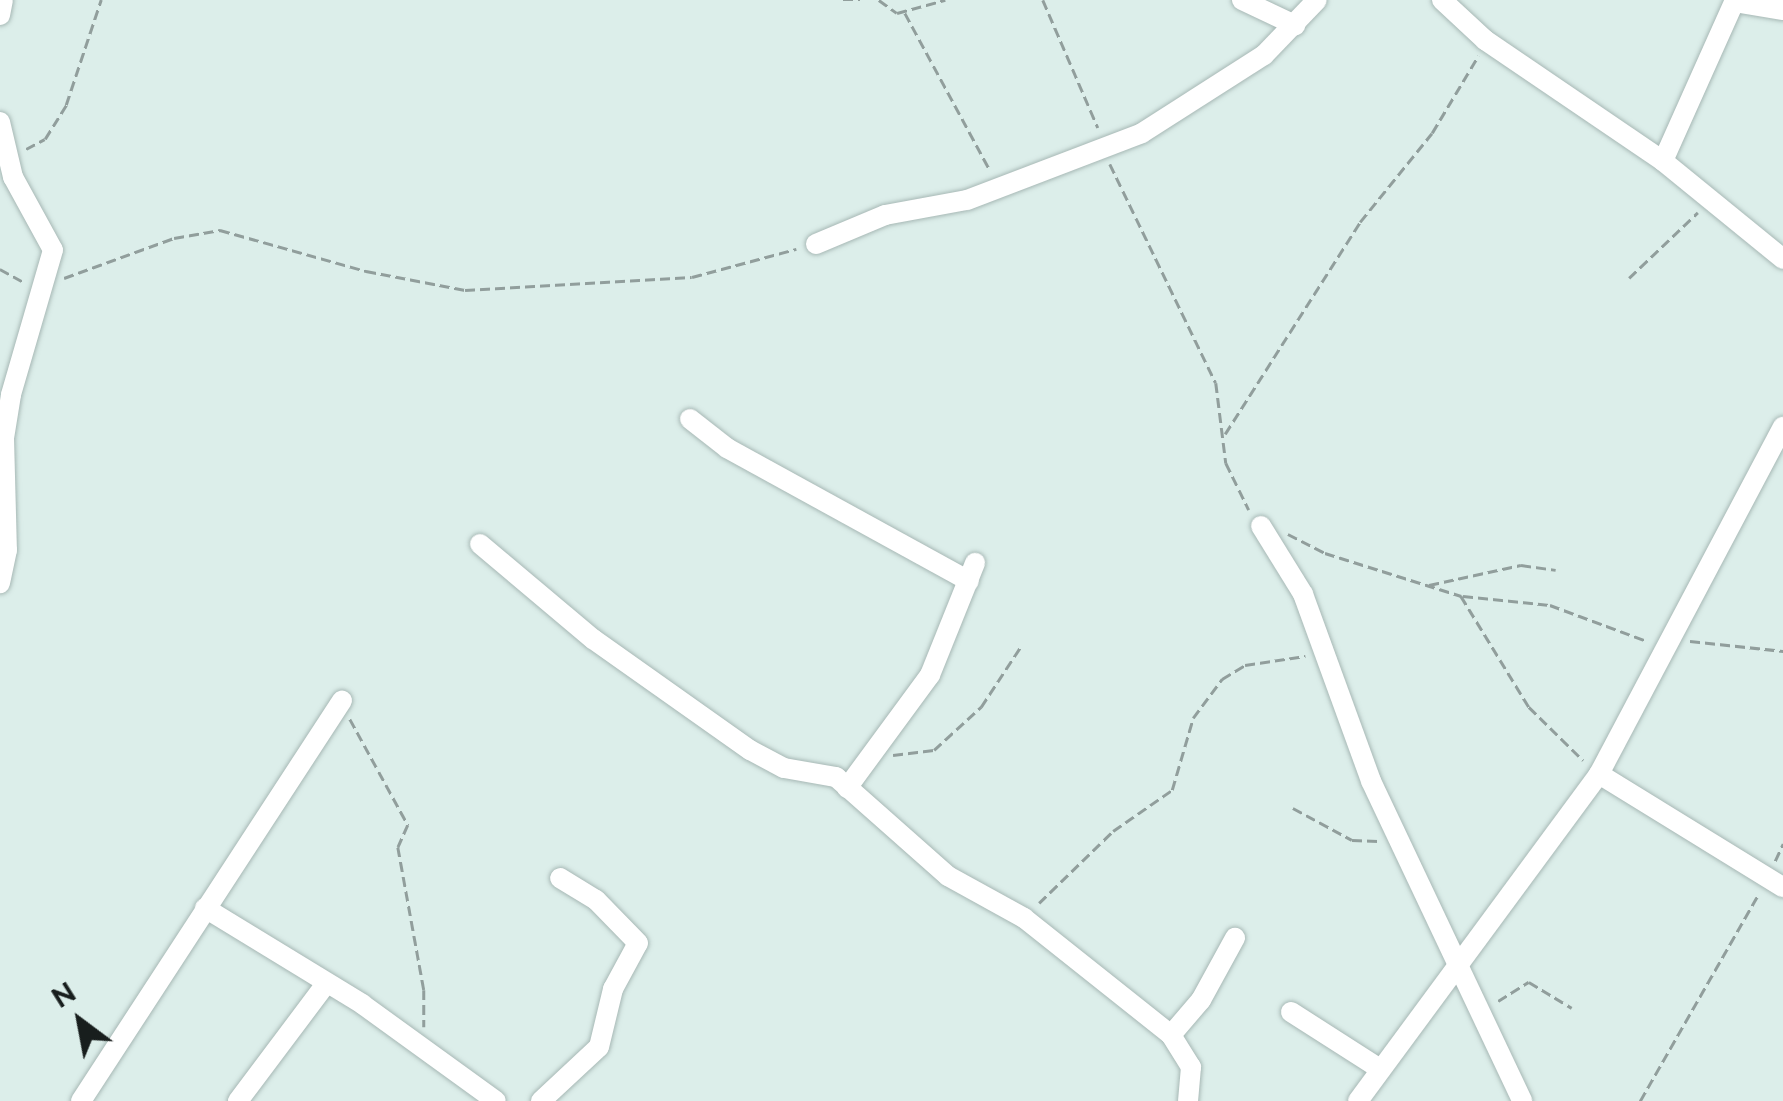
<!DOCTYPE html>
<style>
body{margin:0}
#map{position:relative;width:1783px;height:1101px;overflow:hidden;background:#dceeea;font-family:Raleway,sans-serif}
div>[style]{position:absolute}
.path>*{height:2.5px;margin-top:-1.25px;transform-origin:0;background:repeating-linear-gradient(90deg,#919e9c 0 10px,transparent 0 15px)}
.roads{filter:drop-shadow(0 0 2px #a7b8b5) drop-shadow(0 0 2px #a7b8b5)}
.minor>*{height:20px;margin:-10px;padding:0 10px;transform-origin:10px;border-radius:10px;background:#fff}
span{translate:-50% -50%;white-space:nowrap;text-align:center;line-height:1.15;-webkit-text-stroke:10px #dceeea;paint-order:stroke}
.north{position:absolute;left:30px;top:971px;width:100px;height:100px;-webkit-text-stroke:8px #dceeea;paint-order:stroke;rotate:328deg;font-size:28px;font-weight:700;line-height:40px;text-align:center;color:#181e1d}
.north::after{content:'';display:block;margin:auto;width:35px;height:45px;background:#181e1d;clip-path:polygon(50% 0,100% 100%,50% 72%,0 100%)}
</style>
<div id="map">
<div class="path">
<div style="left:843px;top:0;width:17px"></div>
<div style="left:879px;top:0;width:22px;rotate:36deg"></div>
<div style="left:897px;top:13px;width:50px;rotate:-15.2deg"></div>
<div style="left:1043px;top:0;width:139px;rotate:66.7deg"></div>
<div style="left:905px;top:13px;width:179px;rotate:61.6deg"></div>
<div style="left:26px;top:149px;width:21px;rotate:-28deg"></div>
<div style="left:45px;top:139px;width:40px;rotate:-58deg"></div>
<div style="left:66px;top:105px;width:111px;rotate:-71.6deg"></div>
<div style="left:1110px;top:164px;width:243px;rotate:64.2deg"></div>
<div style="left:1216px;top:383px;width:81px;rotate:82.9deg"></div>
<div style="left:1226px;top:463px;width:52px;rotate:63.9deg"></div>
<div style="left:0;top:269px;width:29px;rotate:29deg"></div>
<div style="left:64px;top:278px;width:117px;rotate:-20deg"></div>
<div style="left:174px;top:238px;width:47px;rotate:-9.9deg"></div>
<div style="left:220px;top:230px;width:152px;rotate:15.7deg"></div>
<div style="left:366px;top:271px;width:101px;rotate:10.9deg"></div>
<div style="left:465px;top:290px;width:227px;rotate:-3.3deg"></div>
<div style="left:692px;top:277px;width:108px;rotate:-15.1deg"></div>
<div style="left:1629px;top:278px;width:95px;rotate:-43.7deg"></div>
<div style="left:1225px;top:434px;width:251px;rotate:-57.5deg"></div>
<div style="left:1360px;top:222px;width:114px;rotate:-51deg"></div>
<div style="left:1432px;top:133px;width:90px;rotate:-59.1deg"></div>
<div style="left:1288px;top:534px;width:42px;rotate:27.2deg"></div>
<div style="left:1325px;top:553px;width:143px;rotate:17.5deg"></div>
<div style="left:1461px;top:596px;width:130px;rotate:58.5deg"></div>
<div style="left:1529px;top:707px;width:76px;rotate:44.5deg"></div>
<div style="left:1429px;top:585px;width:94px;rotate:-12.3deg"></div>
<div style="left:1521px;top:565px;width:35px;rotate:8deg"></div>
<div style="left:1463px;top:596px;width:87px;rotate:5.9deg"></div>
<div style="left:1550px;top:605px;width:103px;rotate:20.4deg"></div>
<div style="left:1690px;top:641px;width:94px;rotate:6.1deg"></div>
<div style="left:350px;top:719px;width:121px;rotate:61.3deg"></div>
<div style="left:408px;top:825px;width:24px;rotate:114deg"></div>
<div style="left:398px;top:847px;width:145px;rotate:79.7deg"></div>
<div style="left:424px;top:990px;width:37px;rotate:90deg"></div>
<div style="left:893px;top:755px;width:41px;rotate:-7deg"></div>
<div style="left:934px;top:750px;width:64px;rotate:-42.5deg"></div>
<div style="left:981px;top:707px;width:73px;rotate:-56.7deg"></div>
<div style="left:1293px;top:808px;width:67px;rotate:28.5deg"></div>
<div style="left:1352px;top:840px;width:26px;rotate:2deg"></div>
<div style="left:1775px;top:861px;width:19px;rotate:-65deg"></div>
<div style="left:1039px;top:903px;width:103px;rotate:-44.2deg"></div>
<div style="left:1113px;top:831px;width:72px;rotate:-34.8deg"></div>
<div style="left:1172px;top:790px;width:75px;rotate:-73.7deg"></div>
<div style="left:1193px;top:718px;width:49px;rotate:-53.4deg"></div>
<div style="left:1222px;top:679px;width:27px;rotate:-31deg"></div>
<div style="left:1245px;top:665px;width:61px;rotate:-8.5deg"></div>
<div style="left:1498px;top:1001px;width:36px;rotate:-32deg"></div>
<div style="left:1529px;top:982px;width:50px;rotate:31.2deg"></div>
<div style="left:1640px;top:1101px;width:237px;rotate:-60.2deg"></div>
</div>
<div class="roads">
<div class="minor">
<div style="left:1242px;top:0;width:59px;rotate:25.3deg"></div>
<div style="left:1442px;top:0;width:59px;rotate:42.9deg"></div>
<div style="left:1485px;top:40px;width:215px;rotate:34.2deg"></div>
<div style="left:1663px;top:161px;width:155px;rotate:39.2deg"></div>
<div style="left:1734px;top:2px;width:50px;rotate:9.3deg"></div>
<div style="left:0;top:15px;width:15px;rotate:-79deg"></div>
<div style="left:0;top:122px;width:57px;rotate:76.7deg"></div>
<div style="left:13px;top:177px;width:83px;rotate:61.3deg"></div>
<div style="left:53px;top:250px;width:151px;rotate:106.2deg"></div>
<div style="left:11px;top:395px;width:44px;rotate:99.2deg"></div>
<div style="left:4px;top:438px;width:112px;rotate:88.5deg"></div>
<div style="left:7px;top:550px;width:34px;rotate:102deg"></div>
<div style="left:1663px;top:161px;width:176px;rotate:-65.9deg"></div>
<div style="left:816px;top:244px;width:75px;rotate:-22.8deg"></div>
<div style="left:885px;top:215px;width:83px;rotate:-10.4deg"></div>
<div style="left:967px;top:200px;width:187px;rotate:-20.9deg"></div>
<div style="left:1142px;top:133px;width:145px;rotate:-32.6deg"></div>
<div style="left:1264px;top:55px;width:76px;rotate:-46.1deg"></div>
<div style="left:690px;top:419px;width:47px;rotate:38.1deg"></div>
<div style="left:727px;top:448px;width:276px;rotate:28.8deg"></div>
<div style="left:1261px;top:526px;width:80px;rotate:58.3deg"></div>
<div style="left:1303px;top:594px;width:199px;rotate:70deg"></div>
<div style="left:1371px;top:781px;width:354px;rotate:64.7deg"></div>
<div style="left:480px;top:544px;width:148px;rotate:40.1deg"></div>
<div style="left:593px;top:639px;width:192px;rotate:35.3deg"></div>
<div style="left:750px;top:750px;width:38px;rotate:28deg"></div>
<div style="left:784px;top:768px;width:53px;rotate:9.8deg"></div>
<div style="left:836px;top:777px;width:149px;rotate:41.5deg"></div>
<div style="left:948px;top:876px;width:87px;rotate:28.9deg"></div>
<div style="left:1024px;top:918px;width:188px;rotate:38.5deg"></div>
<div style="left:1171px;top:1035px;width:38px;rotate:58deg"></div>
<div style="left:1191px;top:1067px;width:34px;rotate:95deg"></div>
<div style="left:1599px;top:774px;width:216px;rotate:31.6deg"></div>
<div style="left:847px;top:788px;width:140px;rotate:-53.7deg"></div>
<div style="left:930px;top:675px;width:121px;rotate:-68.1deg"></div>
<div style="left:205px;top:908px;width:184px;rotate:31.4deg"></div>
<div style="left:362px;top:1004px;width:165px;rotate:35.9deg"></div>
<div style="left:1291px;top:1012px;width:106px;rotate:32.6deg"></div>
<div style="left:1171px;top:1035px;width:46px;rotate:-49.4deg"></div>
<div style="left:1201px;top:1000px;width:71px;rotate:-61.3deg"></div>
<div style="left:81px;top:1101px;width:478px;rotate:-56.9deg"></div>
<div style="left:238px;top:1101px;width:145px;rotate:-53.1deg"></div>
<div style="left:541px;top:1101px;width:79px;rotate:-43deg"></div>
<div style="left:599px;top:1047px;width:60px;rotate:-76.4deg"></div>
<div style="left:613px;top:989px;width:52px;rotate:-61.5deg"></div>
<div style="left:638px;top:943px;width:60px;rotate:-134.3deg"></div>
<div style="left:596px;top:900px;width:42px;rotate:-148.6deg"></div>
<div style="left:1358px;top:1101px;width:406px;rotate:-53.6deg"></div>
<div style="left:1599px;top:774px;width:393px;rotate:-62.1deg"></div>
</div>
</div>
<div class="north">N</div>
</div>
